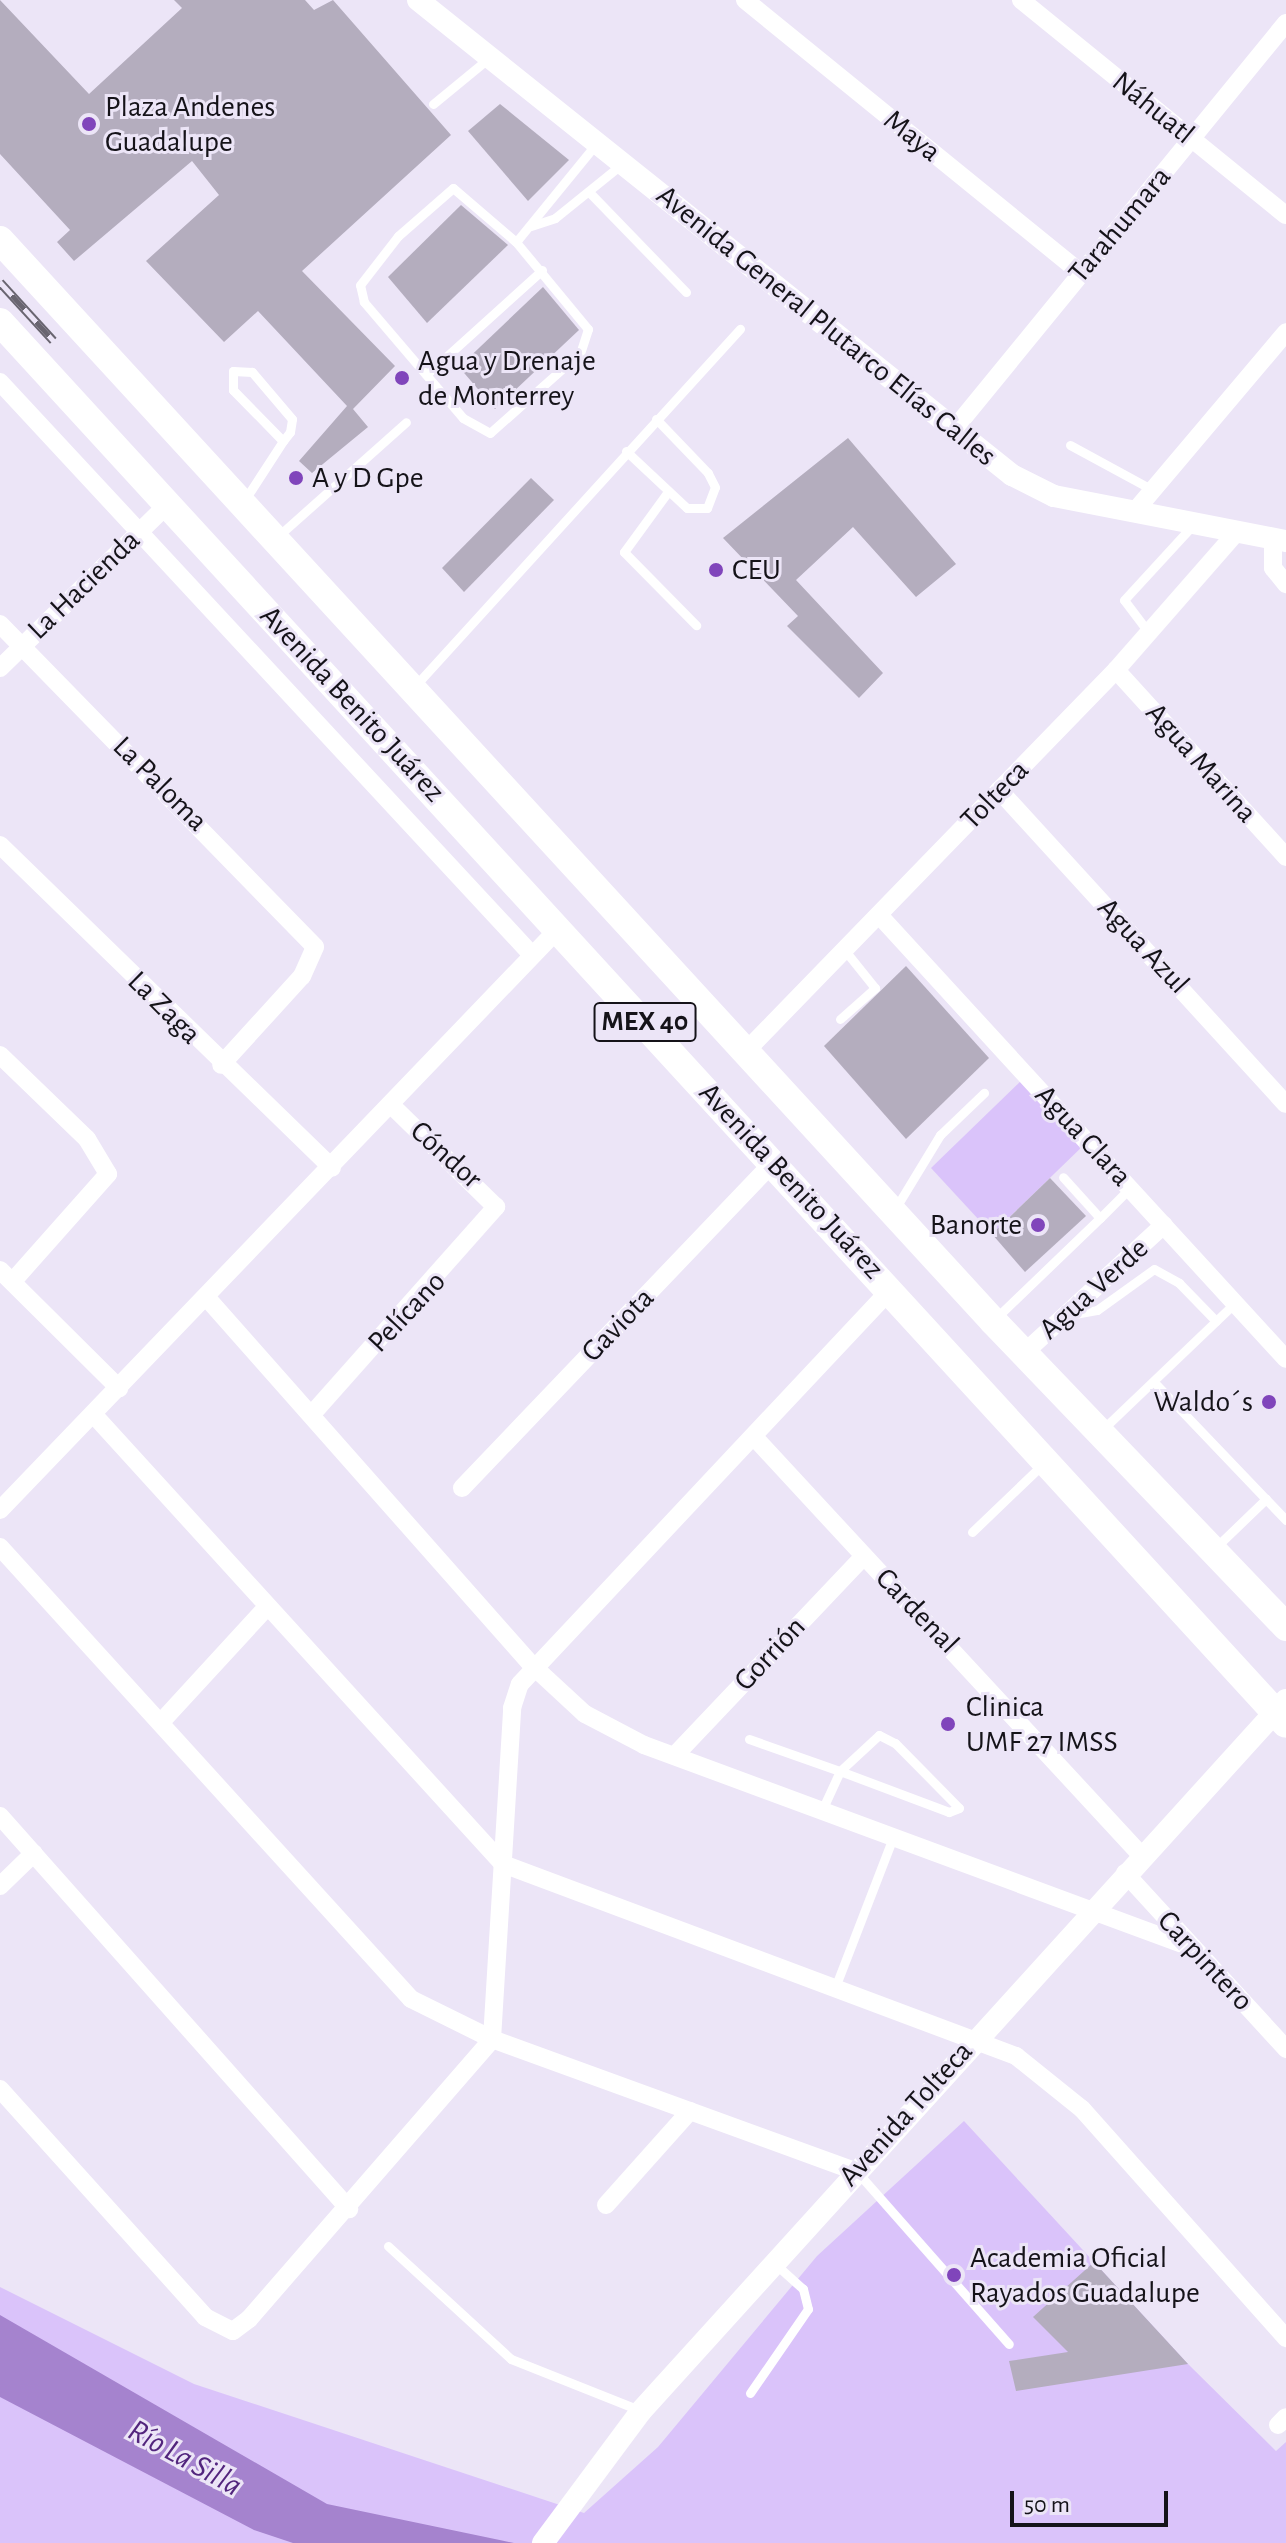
<!DOCTYPE html>
<meta charset="utf-8">
<style>
body{margin:0}
#map{position:relative;width:1286px;height:2543px;overflow:hidden;background:#ece5f7;font-family:"Alegreya Sans",sans-serif}
div>[style]{position:absolute}
.green>*{inset:0;background:#dac3fa}
.water>*{inset:0;background:#a583ce}
.building>*{inset:0;background:#b4adbe}
.service>*{height:9px;margin:-4.5px;padding:0 4.5px;transform-origin:4.5px;border-radius:4.5px;background:#fff}
.minor>*{height:18px;margin:-9px;padding:0 9px;transform-origin:9px;border-radius:9px;background:#fff}
.tertiary>*{height:22px;margin:-11px;padding:0 11px;transform-origin:11px;border-radius:11px;background:#fff}
.primary>*{height:28px;margin:-14px;padding:0 14px;transform-origin:14px;border-radius:14px;background:#fff}
.rail>*{height:9px;margin-top:-4.5px;transform-origin:0;background:repeating-linear-gradient(90deg,#ece5f7 0 18px,#696570 0 36px);box-sizing:border-box;border-block:2px solid #696570}
.dots>*{width:22px;height:22px;translate:-50% -50%;box-sizing:border-box;border:4px solid #ece5f7;border-radius:50%}
span{translate:-50% -50%;white-space:nowrap;text-align:center;line-height:1.15;-webkit-text-stroke:6px #ece5f7;paint-order:stroke}
.shield-label span{padding:2px 6px;background:#ece5f7;border:2px solid;border-radius:6px;-webkit-text-stroke-width:0}
.shield-label{font-size:28px;color:#151319;font-weight:700}
.poi-label{font-size:30px;color:#151319}
.left{translate:0 -50%;text-align:left}
.right{translate:-100% -50%;text-align:right}
.street-label{font-size:30px;color:#151319}
.water-label{font-size:32px;color:#52257d;font-style:italic}
.scale{position:absolute;left:1010px;top:2491px;width:158px;height:36px;box-sizing:border-box;border:4px solid #151319;border-top:0;padding-left:10px;font-size:24px;line-height:28px;white-space:nowrap;color:#151319;-webkit-text-stroke:6px #ece5f7;paint-order:stroke}
</style>
<div id="map">
<div class="green">
<div style="clip-path:polygon(1026px 1076px,1087px 1142px,992px 1234px,931px 1168px)"></div>
<div style="clip-path:polygon(964px 2121px,1188px 2364px,1276px 2451px,1286px 2442px,1286px 2543px,0 2543px,0 2287px,194px 2384px,584px 2513px,658px 2447px,817px 2256px)"></div>
</div>
<div class="water">
<div style="clip-path:polygon(0 2315px,327px 2504px,514px 2543px,293px 2543px,254px 2530px,0 2397px)"></div>
</div>
<div class="building">
<div style="clip-path:polygon(0 0,89px 94px,182px 8px,174px 0,305px 0,314px 10px,333px 0,451px 135px,302px 271px,395px 366px,353px 409px,368px 427px,312px 473px,299px 461px,347px 406px,258px 311px,224px 342px,146px 261px,219px 195px,192px 161px,74px 261px,57px 242px,70px 230px,0 154px)"></div>
<div style="clip-path:polygon(500px 104px,569px 160px,528px 201px,468px 131px)"></div>
<div style="clip-path:polygon(461px 205px,508px 245px,427px 323px,388px 277px)"></div>
<div style="clip-path:polygon(543px 287px,579px 330px,495px 409px,459px 367px)"></div>
<div style="clip-path:polygon(848px 438px,956px 564px,916px 597px,853px 527px,796px 580px,883px 673px,859px 698px,787px 626px,798px 616px,723px 538px)"></div>
<div style="clip-path:polygon(531px 478px,554px 500px,464px 592px,442px 568px)"></div>
<div style="clip-path:polygon(906px 966px,989px 1058px,906px 1139px,824px 1046px)"></div>
<div style="clip-path:polygon(1050px 1178px,1086px 1216px,1025px 1272px,992px 1234px)"></div>
<div style="clip-path:polygon(1094px 2262px,1188px 2364px,1016px 2391px,1009px 2361px,1068px 2352px,1033px 2317px)"></div>
</div>
<div class="service">
<div style="left:433px;top:104px;width:72px;rotate:-39.4deg"></div>
<div style="left:453px;top:188px;width:83px;rotate:40.6deg"></div>
<div style="left:516px;top:242px;width:113px;rotate:50.4deg"></div>
<div style="left:588px;top:329px;width:25px;rotate:108deg"></div>
<div style="left:580px;top:353px;width:120px;rotate:138.4deg"></div>
<div style="left:490px;top:433px;width:31px;rotate:-151deg"></div>
<div style="left:463px;top:418px;width:153px;rotate:-130.5deg"></div>
<div style="left:364px;top:302px;width:17px;rotate:-103deg"></div>
<div style="left:360px;top:285px;width:62px;rotate:-52.2deg"></div>
<div style="left:398px;top:236px;width:73px;rotate:-41.1deg"></div>
<div style="left:590px;top:193px;width:138px;rotate:45.9deg"></div>
<div style="left:531px;top:226px;width:25px;rotate:-18deg"></div>
<div style="left:555px;top:218px;width:86px;rotate:-38.9deg"></div>
<div style="left:516px;top:242px;width:127px;rotate:-50.8deg"></div>
<div style="left:427px;top:374px;width:155px;rotate:-42.1deg"></div>
<div style="left:1070px;top:445px;width:94px;rotate:28.5deg"></div>
<div style="left:626px;top:451px;width:83px;rotate:43.1deg"></div>
<div style="left:687px;top:508px;width:20px"></div>
<div style="left:707px;top:508px;width:22px;rotate:-69deg"></div>
<div style="left:715px;top:487px;width:16px;rotate:-117deg"></div>
<div style="left:708px;top:473px;width:75px;rotate:-133.9deg"></div>
<div style="left:667px;top:493px;width:73px;rotate:126.1deg"></div>
<div style="left:624px;top:552px;width:103px;rotate:45.4deg"></div>
<div style="left:244px;top:501px;width:72px;rotate:-57deg"></div>
<div style="left:283px;top:441px;width:11px;rotate:-52deg"></div>
<div style="left:290px;top:432px;width:13px;rotate:-81deg"></div>
<div style="left:292px;top:419px;width:62px;rotate:-130.4deg"></div>
<div style="left:252px;top:372px;width:19px;rotate:-177deg"></div>
<div style="left:233px;top:371px;width:19px;rotate:90deg"></div>
<div style="left:233px;top:390px;width:71px;rotate:45.6deg"></div>
<div style="left:276px;top:538px;width:174px;rotate:-41.7deg"></div>
<div style="left:1149px;top:633px;width:41px;rotate:-127.1deg"></div>
<div style="left:1124px;top:600px;width:102px;rotate:-47.4deg"></div>
<div style="left:415px;top:686px;width:483px;rotate:-47.7deg"></div>
<div style="left:840px;top:1019px;width:47px;rotate:-41.5deg"></div>
<div style="left:875px;top:988px;width:51px;rotate:-128.7deg"></div>
<div style="left:895px;top:1209px;width:87px;rotate:-58.7deg"></div>
<div style="left:940px;top:1135px;width:61px;rotate:-43.7deg"></div>
<div style="left:1100px;top:1218px;width:42px;rotate:-45deg"></div>
<div style="left:1069px;top:1315px;width:28px;rotate:-10deg"></div>
<div style="left:1097px;top:1310px;width:70px;rotate:-35.7deg"></div>
<div style="left:1154px;top:1269px;width:29px;rotate:29deg"></div>
<div style="left:1179px;top:1283px;width:53px;rotate:45.8deg"></div>
<div style="left:995px;top:1319px;width:146px;rotate:-43.9deg"></div>
<div style="left:1100px;top:1218px;width:55px;rotate:-132.1deg"></div>
<div style="left:1154px;top:1382px;width:191px;rotate:46.3deg"></div>
<div style="left:1103px;top:1429px;width:182px;rotate:-43.7deg"></div>
<div style="left:972px;top:1532px;width:98px;rotate:-43.8deg"></div>
<div style="left:1215px;top:1548px;width:71px;rotate:-43.9deg"></div>
<div style="left:879px;top:1735px;width:18px;rotate:27deg"></div>
<div style="left:895px;top:1743px;width:91px;rotate:45.4deg"></div>
<div style="left:959px;top:1808px;width:11px;rotate:158deg"></div>
<div style="left:949px;top:1812px;width:116px;rotate:-159.4deg"></div>
<div style="left:840px;top:1771px;width:53px;rotate:-42.7deg"></div>
<div style="left:749px;top:1739px;width:96px;rotate:19.4deg"></div>
<div style="left:840px;top:1771px;width:41px;rotate:114.7deg"></div>
<div style="left:836px;top:1985px;width:161px;rotate:-68.9deg"></div>
<div style="left:858px;top:2173px;width:228px;rotate:48.6deg"></div>
<div style="left:388px;top:2246px;width:167px;rotate:42.6deg"></div>
<div style="left:511px;top:2359px;width:138px;rotate:21.7deg"></div>
<div style="left:750px;top:2393px;width:102px;rotate:-55.4deg"></div>
<div style="left:808px;top:2309px;width:21px;rotate:-104deg"></div>
<div style="left:803px;top:2289px;width:36px;rotate:-138deg"></div>
</div>
<div class="minor">
<div style="left:745px;top:0;width:432px;rotate:39.1deg"></div>
<div style="left:1021px;top:0;width:341px;rotate:39.1deg"></div>
<div style="left:0;top:382px;width:782px;rotate:47.12deg"></div>
<div style="left:955px;top:428px;width:523px;rotate:-50.74deg"></div>
<div style="left:1135px;top:511px;width:234px;rotate:-49.8deg"></div>
<div style="left:1273px;top:539px;width:29px;rotate:90deg"></div>
<div style="left:1273px;top:568px;width:21px;rotate:51deg"></div>
<div style="left:0;top:624px;width:451px;rotate:45.7deg"></div>
<div style="left:315px;top:947px;width:32px;rotate:114deg"></div>
<div style="left:302px;top:976px;width:120px;rotate:132.3deg"></div>
<div style="left:0;top:668px;width:235px;rotate:-44.3deg"></div>
<div style="left:1116px;top:670px;width:253px;rotate:47.7deg"></div>
<div style="left:999px;top:790px;width:425px;rotate:47.6deg"></div>
<div style="left:0;top:845px;width:463px;rotate:44.2deg"></div>
<div style="left:879px;top:915px;width:602px;rotate:47.49deg"></div>
<div style="left:747px;top:1050px;width:530px;rotate:-45.84deg"></div>
<div style="left:1116px;top:670px;width:182px;rotate:-48.8deg"></div>
<div style="left:0;top:1055px;width:121px;rotate:44deg"></div>
<div style="left:87px;top:1139px;width:41px;rotate:59deg"></div>
<div style="left:108px;top:1174px;width:144px;rotate:131.6deg"></div>
<div style="left:0;top:1270px;width:168px;rotate:44.8deg"></div>
<div style="left:207px;top:1298px;width:493px;rotate:48.5deg"></div>
<div style="left:534px;top:1667px;width:69px;rotate:42.7deg"></div>
<div style="left:585px;top:1714px;width:67px;rotate:27.7deg"></div>
<div style="left:644px;top:1745px;width:585px;rotate:20.29deg"></div>
<div style="left:1023px;top:1354px;width:191px;rotate:-42.5deg"></div>
<div style="left:313px;top:1413px;width:276px;rotate:-48.4deg"></div>
<div style="left:496px;top:1207px;width:145px;rotate:-135.8deg"></div>
<div style="left:94px;top:1415px;width:607px;rotate:47.67deg"></div>
<div style="left:503px;top:1864px;width:548px;rotate:20.52deg"></div>
<div style="left:1016px;top:2056px;width:85px;rotate:38.8deg"></div>
<div style="left:1082px;top:2109px;width:307px;rotate:48.3deg"></div>
<div style="left:755px;top:1438px;width:570px;rotate:47.21deg"></div>
<div style="left:462px;top:1488px;width:451px;rotate:-46.3deg"></div>
<div style="left:0;top:1510px;width:807px;rotate:-46.15deg"></div>
<div style="left:0;top:1547px;width:611px;rotate:47.72deg"></div>
<div style="left:411px;top:1999px;width:90px;rotate:26.3deg"></div>
<div style="left:492px;top:2039px;width:386px;rotate:20deg"></div>
<div style="left:163px;top:1720px;width:151px;rotate:-47.4deg"></div>
<div style="left:678px;top:1752px;width:270px;rotate:-46.5deg"></div>
<div style="left:0;top:1816px;width:526px;rotate:48.39deg"></div>
<div style="left:1125px;top:1873px;width:239px;rotate:47.5deg"></div>
<div style="left:0;top:1886px;width:47px;rotate:-44.1deg"></div>
<div style="left:0;top:2089px;width:307px;rotate:48deg"></div>
<div style="left:205px;top:2317px;width:31px;rotate:27deg"></div>
<div style="left:233px;top:2331px;width:20px;rotate:-37deg"></div>
<div style="left:249px;top:2319px;width:371px;rotate:-49deg"></div>
<div style="left:492px;top:2039px;width:332px;rotate:-86.5deg"></div>
<div style="left:512px;top:1708px;width:25px;rotate:-72deg"></div>
<div style="left:520px;top:1684px;width:542px;rotate:-46.79deg"></div>
<div style="left:606px;top:2205px;width:126px;rotate:-48.2deg"></div>
<div style="left:1278px;top:2425px;width:11px;rotate:-45deg"></div>
</div>
<div class="tertiary">
<div style="left:418px;top:0;width:761px;rotate:38.65deg"></div>
<div style="left:1012px;top:475px;width:47px;rotate:26.6deg"></div>
<div style="left:1054px;top:496px;width:236px;rotate:11deg"></div>
<div style="left:543px;top:2543px;width:164px;rotate:-53.4deg"></div>
<div style="left:641px;top:2411px;width:960px;rotate:-47.79deg"></div>
</div>
<div class="primary">
<div style="left:0;top:240px;width:1468px;rotate:47.43deg"></div>
<div style="left:993px;top:1321px;width:424px;rotate:46.2deg"></div>
<div style="left:0;top:322px;width:1902px;rotate:47.47deg"></div>
</div>
<div class="rail">
<div style="left:0;top:282px;width:79px;rotate:47.6deg"></div>
</div>
<div class="dots">
<div style="left:89px;top:124px;background:#8045bb"></div>
<div style="left:402px;top:378px;background:#8045bb"></div>
<div style="left:296px;top:478px;background:#8045bb"></div>
<div style="left:716px;top:570px;background:#8045bb"></div>
<div style="left:1038px;top:1225px;background:#8045bb"></div>
<div style="left:1269px;top:1402px;background:#8045bb"></div>
<div style="left:948px;top:1724px;background:#8045bb"></div>
<div style="left:954px;top:2275px;background:#8045bb"></div>
</div>
<div class="shield-label">
<span style="left:645px;top:1022px">MEX 40</span>
</div>
<div class="poi-label">
<span class="left" style="left:105px;top:124px">Plaza Andenes<br>Guadalupe</span>
<span class="left" style="left:418px;top:378px">Agua y Drenaje<br>de Monterrey</span>
<span class="left" style="left:312px;top:478px">A y D Gpe</span>
<span class="left" style="left:732px;top:570px">CEU</span>
<span class="right" style="left:1022px;top:1225px">Banorte</span>
<span class="right" style="left:1253px;top:1402px">Waldo´s</span>
<span class="left" style="left:966px;top:1724px">Clinica<br>UMF 27 IMSS</span>
<span class="left" style="left:970px;top:2275px">Academia Oficial<br>Rayados Guadalupe</span>
</div>
<div class="street-label">
<span style="left:1153px;top:108px;rotate:39deg">Náhuatl</span>
<span style="left:912px;top:136px;rotate:39deg">Maya</span>
<span style="left:1120px;top:225px;rotate:-50deg">Tarahumara</span>
<span style="left:826px;top:326px;rotate:39deg">Avenida General Plutarco Elías Calles</span>
<span style="left:84px;top:585px;rotate:-44deg">La Hacienda</span>
<span style="left:352px;top:704px;rotate:47deg">Avenida Benito Juárez</span>
<span style="left:1201px;top:763px;rotate:48deg">Agua Marina</span>
<span style="left:160px;top:784px;rotate:45deg">La Paloma</span>
<span style="left:995px;top:795px;rotate:-46deg">Tolteca</span>
<span style="left:1143px;top:946px;rotate:47deg">Agua Azul</span>
<span style="left:164px;top:1008px;rotate:45deg">La Zaga</span>
<span style="left:1083px;top:1136px;rotate:47deg">Agua Clara</span>
<span style="left:446px;top:1155px;rotate:42deg">Cóndor</span>
<span style="left:791px;top:1181px;rotate:47deg">Avenida Benito Juárez</span>
<span style="left:1094px;top:1289px;rotate:-42deg">Agua Verde</span>
<span style="left:407px;top:1312px;rotate:-47deg">Pelícano</span>
<span style="left:618px;top:1325px;rotate:-46deg">Gaviota</span>
<span style="left:917px;top:1611px;rotate:46deg">Cardenal</span>
<span style="left:770px;top:1654px;rotate:-47deg">Gorrión</span>
<span style="left:1205px;top:1961px;rotate:47deg">Carpintero</span>
<span style="left:906px;top:2114px;rotate:-48deg">Avenida Tolteca</span>
</div>
<div class="water-label">
<span style="left:185px;top:2458px;rotate:29deg">Río La Silla</span>
</div>
<div class="scale">50 m</div>
</div>
